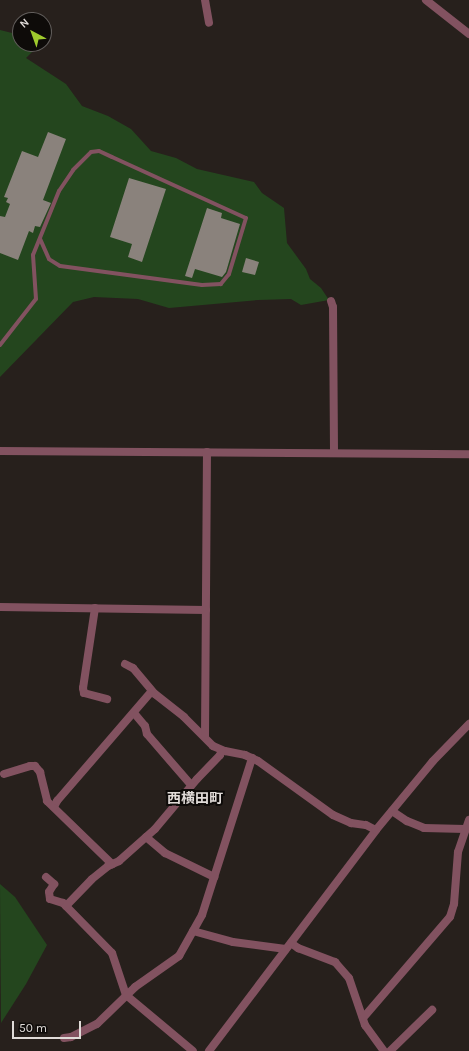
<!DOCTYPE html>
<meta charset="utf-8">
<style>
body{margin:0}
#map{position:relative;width:469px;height:1051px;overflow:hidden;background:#27201c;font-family:Karla,"Noto Sans JP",sans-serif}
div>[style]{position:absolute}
.green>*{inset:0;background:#24461e}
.building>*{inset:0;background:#8a827c}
.lane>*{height:4px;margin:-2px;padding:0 2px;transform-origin:2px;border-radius:2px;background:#825260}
.street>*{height:8px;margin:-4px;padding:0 4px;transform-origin:4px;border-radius:4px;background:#825260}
span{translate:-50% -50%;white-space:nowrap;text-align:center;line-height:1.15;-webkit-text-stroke:4px #0e0b09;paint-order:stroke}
.quarter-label{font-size:14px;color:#e0dbd8;font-weight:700}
.north{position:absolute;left:12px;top:12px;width:40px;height:40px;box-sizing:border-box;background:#0e0b09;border:1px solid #625e5c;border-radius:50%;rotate:319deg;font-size:11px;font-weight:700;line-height:16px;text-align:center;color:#e0dbd8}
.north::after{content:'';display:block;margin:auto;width:14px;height:18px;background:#9fca2d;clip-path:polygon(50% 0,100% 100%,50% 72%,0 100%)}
.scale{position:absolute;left:12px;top:1021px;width:69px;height:18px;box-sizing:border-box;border:2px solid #e0dbd8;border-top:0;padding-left:5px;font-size:12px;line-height:14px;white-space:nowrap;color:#e0dbd8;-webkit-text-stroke:3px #0e0b09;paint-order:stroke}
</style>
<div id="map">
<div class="green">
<div style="clip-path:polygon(0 30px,20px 35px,20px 44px,40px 44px,26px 58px,66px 84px,82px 106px,108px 116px,131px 129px,151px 151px,176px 158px,197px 169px,254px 182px,262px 193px,284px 208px,287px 243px,306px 269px,310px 279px,321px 288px,329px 300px,301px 305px,291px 299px,258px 300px,169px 308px,138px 299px,94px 297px,73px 302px,0 377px)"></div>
<div style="clip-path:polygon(0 884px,15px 897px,47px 945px,26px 984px,1px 1023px)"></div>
</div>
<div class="building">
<div style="clip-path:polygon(48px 132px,66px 139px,43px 200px,51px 203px,40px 227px,35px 226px,33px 233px,29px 231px,18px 260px,0 253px,0 216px,5px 217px,10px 204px,6px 202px,8px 198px,4px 197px,22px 151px,38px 157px)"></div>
<div style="clip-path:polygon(129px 178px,166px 189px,142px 262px,128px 257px,132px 244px,110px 237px)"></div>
<div style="clip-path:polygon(207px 208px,222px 213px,221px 218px,240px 224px,226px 272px,222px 277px,195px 269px,192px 278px,185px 276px)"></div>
<div style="clip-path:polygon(246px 258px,259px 262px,255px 275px,242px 272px)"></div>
</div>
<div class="lane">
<div style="left:0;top:345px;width:58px;rotate:-52deg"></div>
<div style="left:36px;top:299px;width:44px;rotate:-93.9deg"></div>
<div style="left:33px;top:255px;width:69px;rotate:-67.9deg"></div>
<div style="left:59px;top:191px;width:25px;rotate:-56deg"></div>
<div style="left:73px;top:170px;width:25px;rotate:-45deg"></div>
<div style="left:91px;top:152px;width:8px;rotate:-7deg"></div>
<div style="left:99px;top:151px;width:14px;rotate:25deg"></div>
<div style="left:112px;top:157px;width:147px;rotate:24.5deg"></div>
<div style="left:246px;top:218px;width:59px;rotate:106.9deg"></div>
<div style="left:229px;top:274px;width:13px;rotate:129deg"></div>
<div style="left:221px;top:284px;width:19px;rotate:177deg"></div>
<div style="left:202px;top:285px;width:143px;rotate:-172.4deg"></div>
<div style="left:60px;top:266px;width:13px;rotate:-148deg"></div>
<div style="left:49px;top:259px;width:22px;rotate:-114deg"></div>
</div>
<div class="street">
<div style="left:205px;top:0;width:23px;rotate:80deg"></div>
<div style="left:426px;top:0;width:55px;rotate:38.3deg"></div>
<div style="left:331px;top:301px;width:6px;rotate:72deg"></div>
<div style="left:333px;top:307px;width:146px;rotate:89.6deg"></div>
<div style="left:0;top:451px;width:469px;rotate:0.4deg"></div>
<div style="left:0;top:607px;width:206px;rotate:0.8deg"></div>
<div style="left:95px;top:608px;width:81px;rotate:98.5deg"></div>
<div style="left:83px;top:688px;width:5px;rotate:79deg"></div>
<div style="left:84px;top:693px;width:24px;rotate:15deg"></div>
<div style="left:125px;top:664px;width:9px;rotate:27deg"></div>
<div style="left:133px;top:668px;width:34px;rotate:50deg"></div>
<div style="left:155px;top:694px;width:37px;rotate:38deg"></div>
<div style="left:184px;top:717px;width:41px;rotate:45deg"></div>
<div style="left:213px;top:746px;width:13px;rotate:23deg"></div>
<div style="left:225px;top:751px;width:20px;rotate:11deg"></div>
<div style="left:245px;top:755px;width:14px;rotate:25deg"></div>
<div style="left:258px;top:761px;width:92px;rotate:35.8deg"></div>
<div style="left:333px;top:815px;width:20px;rotate:24deg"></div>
<div style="left:351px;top:823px;width:15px;rotate:8deg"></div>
<div style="left:366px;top:825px;width:11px;rotate:27deg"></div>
<div style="left:134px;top:713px;width:17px;rotate:50deg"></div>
<div style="left:145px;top:726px;width:8px;rotate:76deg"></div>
<div style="left:147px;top:734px;width:67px;rotate:49.2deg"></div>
<div style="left:205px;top:737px;width:285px;rotate:-89.6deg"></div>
<div style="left:4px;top:774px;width:27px;rotate:-17deg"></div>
<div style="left:30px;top:766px;width:5px"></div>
<div style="left:35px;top:766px;width:8px;rotate:50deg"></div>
<div style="left:40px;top:772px;width:30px;rotate:76deg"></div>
<div style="left:47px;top:801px;width:91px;rotate:44.1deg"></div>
<div style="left:54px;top:807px;width:7px;rotate:-63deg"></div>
<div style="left:57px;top:801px;width:145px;rotate:-49.2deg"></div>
<div style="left:392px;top:811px;width:18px;rotate:34deg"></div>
<div style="left:407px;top:821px;width:18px;rotate:22deg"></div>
<div style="left:424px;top:828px;width:41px;rotate:1.4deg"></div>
<div style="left:146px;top:837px;width:25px;rotate:40deg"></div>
<div style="left:165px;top:853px;width:55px;rotate:26.1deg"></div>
<div style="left:46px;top:877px;width:11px;rotate:41deg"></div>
<div style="left:54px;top:884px;width:9px;rotate:122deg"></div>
<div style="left:49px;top:892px;width:7px;rotate:82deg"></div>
<div style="left:50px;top:899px;width:14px;rotate:17deg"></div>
<div style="left:63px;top:903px;width:70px;rotate:45.6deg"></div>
<div style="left:112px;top:953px;width:44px;rotate:71.6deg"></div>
<div style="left:126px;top:995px;width:87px;rotate:39.9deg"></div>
<div style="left:66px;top:906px;width:37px;rotate:-46deg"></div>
<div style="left:92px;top:879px;width:21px;rotate:-39deg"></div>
<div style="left:108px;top:866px;width:12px;rotate:-24deg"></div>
<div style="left:119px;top:861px;width:48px;rotate:-41.6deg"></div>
<div style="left:155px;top:829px;width:65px;rotate:-50deg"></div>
<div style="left:197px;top:779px;width:33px;rotate:-46deg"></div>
<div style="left:220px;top:755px;width:5px;rotate:-68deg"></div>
<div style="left:193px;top:931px;width:41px;rotate:15.4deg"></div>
<div style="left:233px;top:942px;width:53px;rotate:7.5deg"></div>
<div style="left:291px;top:943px;width:9px;rotate:36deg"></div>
<div style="left:298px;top:948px;width:40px;rotate:21deg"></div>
<div style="left:335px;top:962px;width:21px;rotate:49deg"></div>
<div style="left:349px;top:978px;width:50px;rotate:71.2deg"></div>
<div style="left:365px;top:1025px;width:32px;rotate:54deg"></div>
<div style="left:363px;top:1018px;width:133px;rotate:-49.3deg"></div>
<div style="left:450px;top:917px;width:14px;rotate:-73deg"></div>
<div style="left:454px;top:904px;width:52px;rotate:-85.6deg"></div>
<div style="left:458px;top:852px;width:34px;rotate:-71deg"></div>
<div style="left:64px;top:1038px;width:7px;rotate:-8deg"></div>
<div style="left:71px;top:1037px;width:29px;rotate:-27deg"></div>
<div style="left:97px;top:1024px;width:53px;rotate:-44.2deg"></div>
<div style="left:135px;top:987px;width:54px;rotate:-35.2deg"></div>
<div style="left:179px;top:956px;width:47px;rotate:-60.7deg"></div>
<div style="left:202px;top:915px;width:165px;rotate:-72.3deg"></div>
<div style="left:209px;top:1051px;width:277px;rotate:-52.9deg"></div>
<div style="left:376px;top:830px;width:89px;rotate:-50.4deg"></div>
<div style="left:433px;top:761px;width:52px;rotate:-45.8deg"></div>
<div style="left:390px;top:1051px;width:59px;rotate:-44.3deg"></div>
</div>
<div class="quarter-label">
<span style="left:195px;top:799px">西横田町</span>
</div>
<div class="north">N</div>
<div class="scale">50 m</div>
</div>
